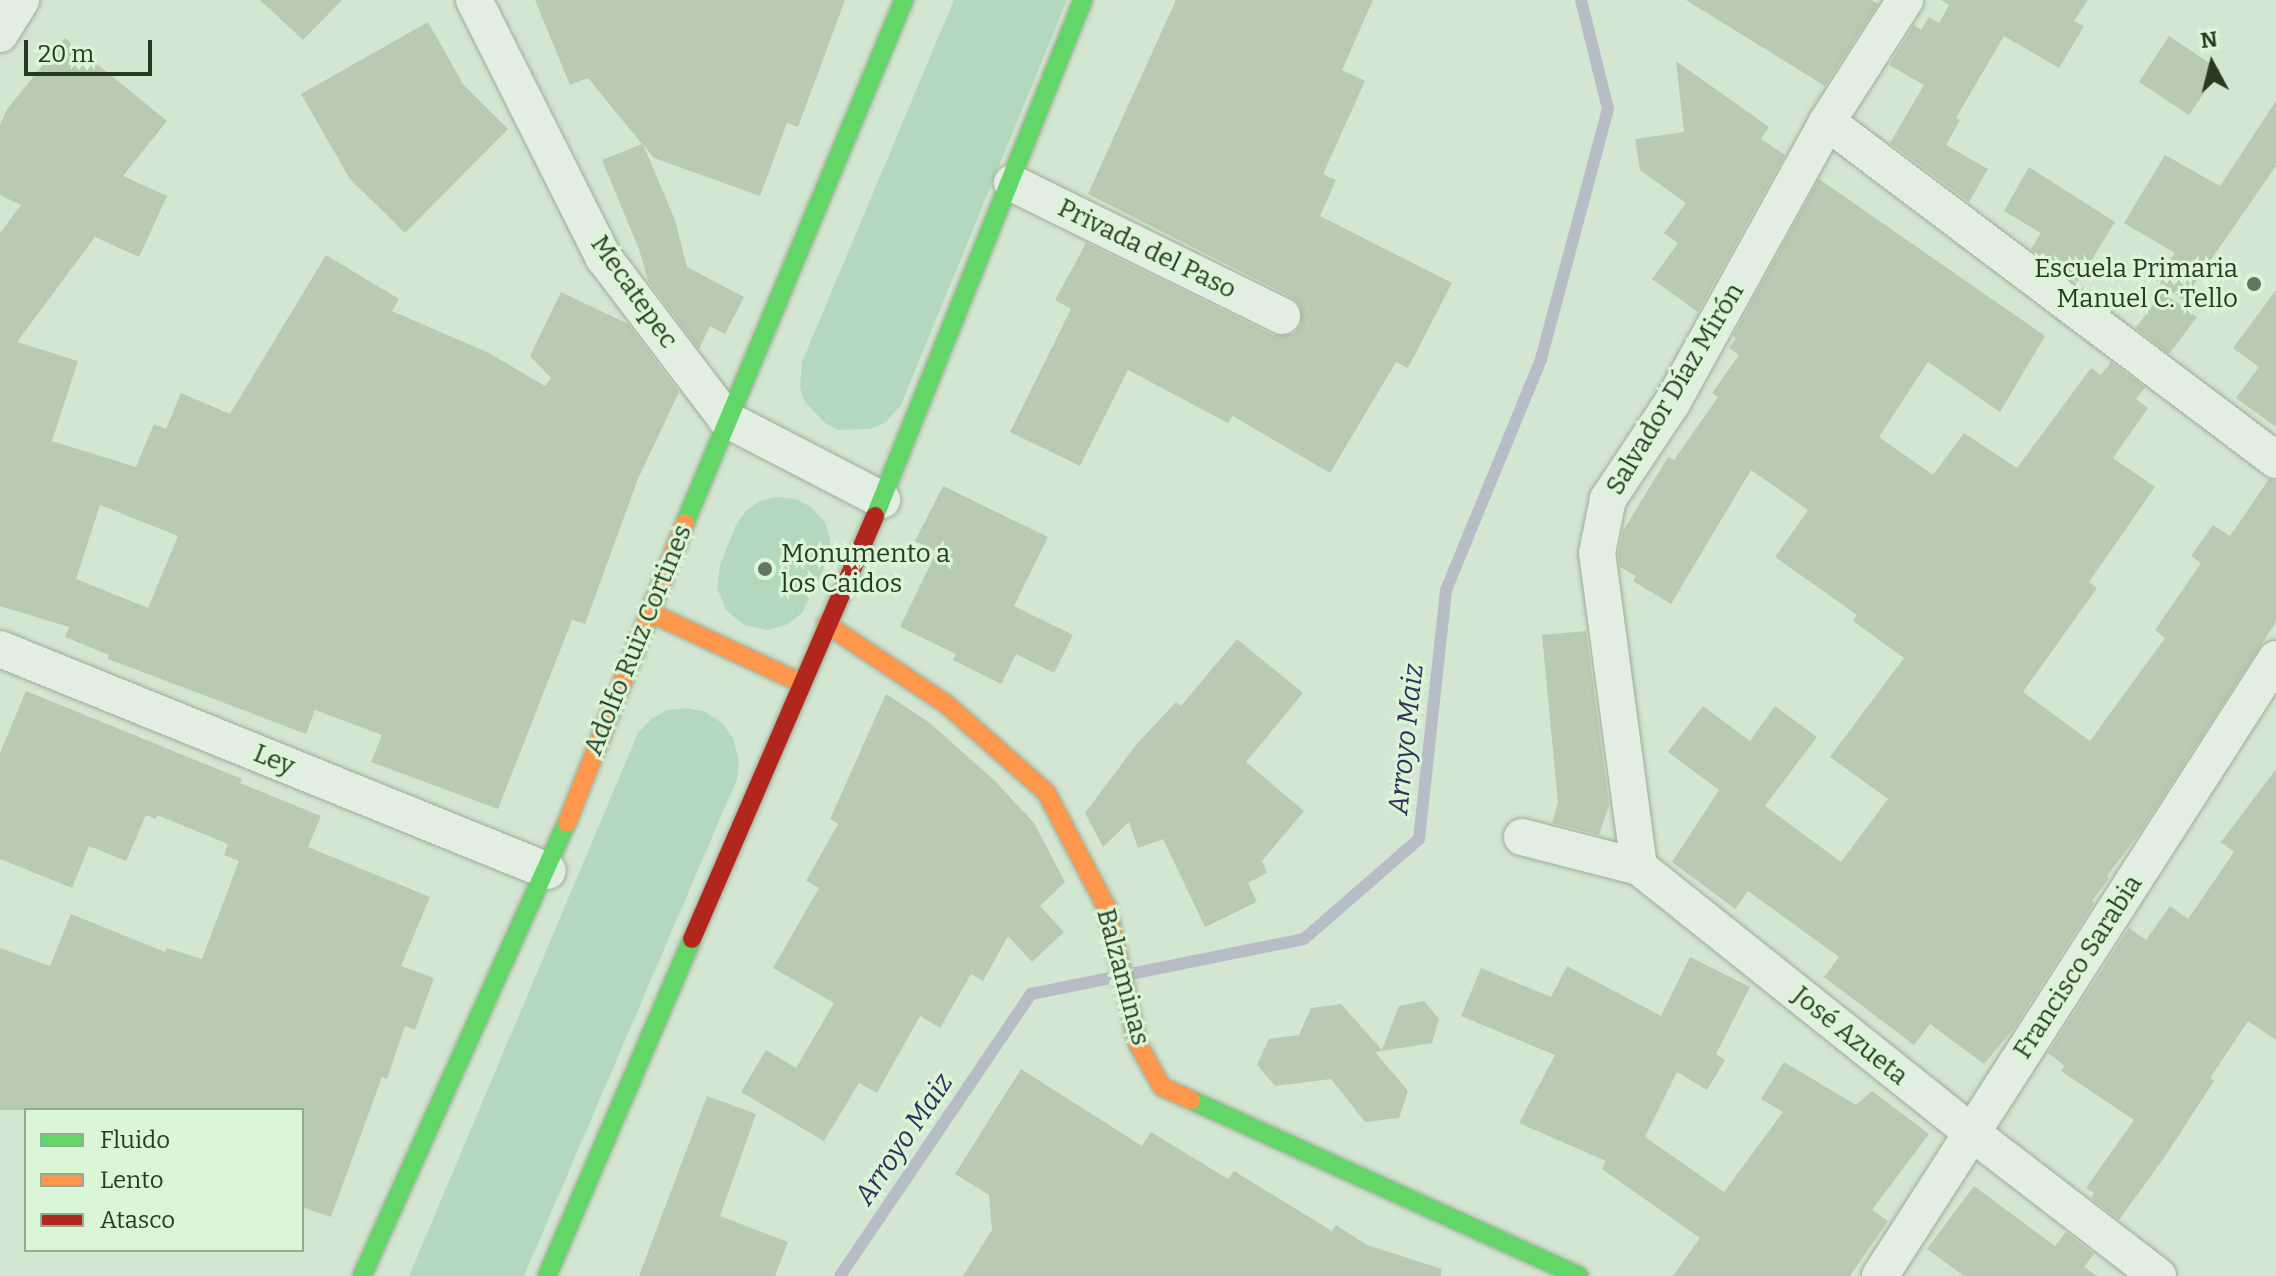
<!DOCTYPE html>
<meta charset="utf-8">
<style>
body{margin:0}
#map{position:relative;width:2276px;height:1276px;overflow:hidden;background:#d3e6d1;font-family:Bitter,serif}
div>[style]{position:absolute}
.green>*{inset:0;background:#b4d8bd}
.stream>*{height:12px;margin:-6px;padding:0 6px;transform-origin:6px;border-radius:6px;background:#b6bdc7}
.building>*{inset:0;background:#b8cab2}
.roads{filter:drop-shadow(0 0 2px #9dac99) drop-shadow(0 0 2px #9dac99)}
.street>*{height:36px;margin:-18px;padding:0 18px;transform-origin:18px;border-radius:18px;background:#e3eee2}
.fast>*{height:18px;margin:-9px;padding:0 9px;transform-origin:9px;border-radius:9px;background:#63d668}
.slow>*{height:18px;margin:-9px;padding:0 9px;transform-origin:9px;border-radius:9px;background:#ff974d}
.jam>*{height:18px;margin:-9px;padding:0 9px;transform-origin:9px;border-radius:9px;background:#b3261e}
.dots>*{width:22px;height:22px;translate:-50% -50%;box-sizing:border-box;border:4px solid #daf6d7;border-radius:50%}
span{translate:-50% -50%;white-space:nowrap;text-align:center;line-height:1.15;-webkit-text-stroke:6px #daf6d7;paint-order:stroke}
.street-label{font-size:26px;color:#283b20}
.poi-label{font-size:26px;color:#283b20}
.right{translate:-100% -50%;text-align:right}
.left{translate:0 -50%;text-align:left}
.water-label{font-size:28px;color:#362f5b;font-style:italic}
.legend{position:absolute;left:24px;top:1108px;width:280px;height:144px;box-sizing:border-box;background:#daf6d7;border:2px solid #93ab8e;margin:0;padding:10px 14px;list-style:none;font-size:24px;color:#283b20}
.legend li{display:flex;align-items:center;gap:16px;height:40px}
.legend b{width:40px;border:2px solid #93ab8e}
.north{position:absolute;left:2172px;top:24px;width:80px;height:80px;-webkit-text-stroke:6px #daf6d7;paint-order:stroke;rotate:353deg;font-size:22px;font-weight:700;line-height:32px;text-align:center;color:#283b20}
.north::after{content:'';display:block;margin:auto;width:28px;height:36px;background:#283b20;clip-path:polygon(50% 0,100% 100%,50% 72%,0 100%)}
.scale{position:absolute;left:24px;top:40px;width:128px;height:36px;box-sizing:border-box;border:4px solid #283b20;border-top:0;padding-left:10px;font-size:24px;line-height:28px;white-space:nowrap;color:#283b20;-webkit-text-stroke:6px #daf6d7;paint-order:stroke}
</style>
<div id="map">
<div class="green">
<div style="clip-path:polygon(954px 0,1067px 0,901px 405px,886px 422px,870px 429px,839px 430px,826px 424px,805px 402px,800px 388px,802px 362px)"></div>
<div style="clip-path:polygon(776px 497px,796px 499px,811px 507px,825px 522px,830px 538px,829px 558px,802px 613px,786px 625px,767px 630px,744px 625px,726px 610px,717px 588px,720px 565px,736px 525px,746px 511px,759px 501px)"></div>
<div style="clip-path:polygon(687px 708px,706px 712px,722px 723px,733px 738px,739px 760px,737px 779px,524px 1276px,409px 1276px,638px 733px,651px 719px,667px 710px)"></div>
</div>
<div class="stream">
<div style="left:840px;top:1276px;width:341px;rotate:-55.9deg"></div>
<div style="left:1031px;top:994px;width:278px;rotate:-11.4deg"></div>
<div style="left:1304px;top:939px;width:152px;rotate:-41deg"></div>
<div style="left:1419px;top:839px;width:250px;rotate:-83.8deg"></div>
<div style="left:1446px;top:590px;width:250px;rotate:-67.6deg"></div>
<div style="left:1541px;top:359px;width:259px;rotate:-75deg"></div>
<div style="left:1608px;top:109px;width:112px;rotate:-103.9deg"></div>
</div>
<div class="building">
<div style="clip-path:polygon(260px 0,342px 0,303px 40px)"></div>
<div style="clip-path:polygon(535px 0,845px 0,798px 127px,787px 123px,760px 196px,654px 158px,643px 144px,675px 220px,687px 267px,744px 297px,725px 334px,710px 326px,699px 349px,648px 281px,639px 249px,602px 160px,642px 144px,588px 78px,570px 85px)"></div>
<div style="clip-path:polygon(1176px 0,1373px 0,1342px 70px,1365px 81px,1323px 174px,1336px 180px,1320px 216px,1452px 283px,1408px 368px,1396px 362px,1330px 473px,1233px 416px,1228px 423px,1128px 370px,1080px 466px,1010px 432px,1071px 309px,1055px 300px,1086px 243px,1273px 335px,1293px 334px,1301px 325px,1300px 305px,1291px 297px,1088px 194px)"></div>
<div style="clip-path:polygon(1686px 0,1872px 0,1878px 4px,1825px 86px)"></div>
<div style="clip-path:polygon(1941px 0,2088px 0,2074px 21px,2084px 26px,2059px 68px,2004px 36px,1956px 118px,1960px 120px,1946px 145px,1988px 169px,1969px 202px,1890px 143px,1924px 85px,1889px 65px,1914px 25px,1921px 30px,1929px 17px,1939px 23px,1949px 5px)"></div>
<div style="clip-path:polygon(428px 22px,463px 84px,508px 129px,405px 233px,350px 179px,301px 94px)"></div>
<div style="clip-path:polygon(2169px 36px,2220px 70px,2189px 115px,2139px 82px)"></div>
<div style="clip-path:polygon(evenodd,65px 38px,167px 121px,123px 176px,167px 196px,139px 257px,95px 237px,17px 342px,78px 361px,52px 441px,136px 467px,154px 424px,166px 429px,181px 393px,230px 414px,326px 255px,399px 299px,392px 311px,489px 353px,545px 386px,551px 378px,530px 356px,561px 292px,628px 324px,679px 392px,638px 479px,585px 624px,572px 620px,498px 809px,371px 762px,382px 735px,315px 710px,306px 734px,108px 659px,109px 655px,65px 637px,69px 627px,0 606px,0 233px,21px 205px,0 195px,0 125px,7px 109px,65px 38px,100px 505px,178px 536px,148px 608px,76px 579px,100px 505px)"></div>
<div style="clip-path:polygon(1676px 61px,1769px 127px,1761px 139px,1785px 155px,1698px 312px,1652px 279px,1678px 243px,1664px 233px,1686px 203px,1640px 170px,1635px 139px,1684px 132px)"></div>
<div style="clip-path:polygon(2276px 101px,2276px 166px,2183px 300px,2156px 280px,2175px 253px,2124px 223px,2165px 155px,2220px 186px)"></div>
<div style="clip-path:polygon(2029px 167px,2115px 222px,2078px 282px,2031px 249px,2041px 233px,2004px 211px)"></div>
<div style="clip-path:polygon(1819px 179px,2045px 336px,2000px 412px,1928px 362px,1879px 437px,1933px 475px,1964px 433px,2017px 468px,2091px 368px,2101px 375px,2111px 362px,2145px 387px,2136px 399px,2148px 408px,2113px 458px,2155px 487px,2089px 582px,2097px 588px,2023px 692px,2090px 741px,2165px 638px,2155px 630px,2201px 563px,2191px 556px,2213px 525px,2230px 536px,2269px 479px,2276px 481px,2276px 622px,2140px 832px,2107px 876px,2109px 878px,2092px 901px,2094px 903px,2014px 1028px,1984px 1064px,1930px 1024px,1914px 1045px,1824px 977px,1839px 957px,1748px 891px,1735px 909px,1672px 862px,1719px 790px,1668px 752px,1703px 706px,1750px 741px,1775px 706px,1817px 737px,1765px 806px,1841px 862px,1888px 799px,1830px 757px,1904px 658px,1853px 621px,1857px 615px,1775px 557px,1808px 510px,1751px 470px,1671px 604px,1633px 581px,1636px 576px,1620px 567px,1618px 554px,1623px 531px,1668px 457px,1674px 460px,1718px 397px,1712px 393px,1739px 355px,1729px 348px,1736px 338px,1733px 336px)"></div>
<div style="clip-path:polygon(2276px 290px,2276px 427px,2236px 398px,2259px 367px,2233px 348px)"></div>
<div style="clip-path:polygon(2162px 292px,2197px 317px,2169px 354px,2136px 328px)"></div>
<div style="clip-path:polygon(943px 486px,1048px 537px,1014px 606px,1073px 635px,1054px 673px,1016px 654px,1001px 684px,953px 660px,956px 654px,900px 627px,937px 551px,915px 541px)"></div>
<div style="clip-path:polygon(1586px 631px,1609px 805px,1599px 835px,1552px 823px,1558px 803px,1542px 635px)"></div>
<div style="clip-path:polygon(1237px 639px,1303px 693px,1246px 762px,1304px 811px,1262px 861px,1267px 873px,1248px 883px,1257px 902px,1205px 927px,1163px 839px,1138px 848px,1129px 822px,1103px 847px,1085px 813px,1136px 745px,1176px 702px,1181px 706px)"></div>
<div style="clip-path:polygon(26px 691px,242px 779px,240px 783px,321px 816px,308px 847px,430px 897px,401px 966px,434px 978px,415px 1030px,405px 1026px,387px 1079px,382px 1077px,331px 1217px,302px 1207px,302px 1110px,0 1110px,0 948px,50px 966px,71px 914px,165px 952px,167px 948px,202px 959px,239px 861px,224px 855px,228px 844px,157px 815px,156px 819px,146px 815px,126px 861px,89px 846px,72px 888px,0 859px,0 753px)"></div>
<div style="clip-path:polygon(886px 694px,930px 723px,995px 781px,1034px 823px,1065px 882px,1040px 906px,1064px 932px,1032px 962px,1008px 936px,983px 981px,971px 974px,940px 1028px,920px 1016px,877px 1093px,859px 1083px,824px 1141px,741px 1092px,766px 1050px,796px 1068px,834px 1003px,773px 968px,819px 888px,806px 881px,838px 824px,830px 819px)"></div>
<div style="clip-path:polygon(2276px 769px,2276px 1040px,2248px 1021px,2210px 1078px,2214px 1081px,2166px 1155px,2119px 1220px,2091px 1198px,2094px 1193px,2086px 1188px,2134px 1120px,2061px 1071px,2065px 1066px,2048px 1053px,2129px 928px,2146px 940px,2170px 906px,2188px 919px,2234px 852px,2221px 842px)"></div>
<div style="clip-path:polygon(1690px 957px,1750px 987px,1716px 1054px,1725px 1060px,1707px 1090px,1677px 1072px,1645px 1137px,1724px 1192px,1783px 1112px,1761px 1099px,1784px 1062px,1856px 1105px,1872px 1091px,1929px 1134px,1872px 1210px,1888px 1221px,1850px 1276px,1673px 1276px,1700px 1238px,1602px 1169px,1606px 1161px,1519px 1123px,1555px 1055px,1461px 1016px,1481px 968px,1551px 997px,1567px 966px,1661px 1016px)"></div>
<div style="clip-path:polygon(1424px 1001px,1439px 1019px,1432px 1043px,1375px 1052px,1408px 1091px,1399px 1118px,1365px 1122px,1331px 1079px,1275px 1086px,1257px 1065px,1269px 1039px,1299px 1035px,1311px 1008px,1341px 1004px,1382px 1050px,1399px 1006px)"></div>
<div style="clip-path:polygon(1021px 1069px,1142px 1146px,1151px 1132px,1228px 1179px,1234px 1171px,1332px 1231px,1336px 1225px,1367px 1245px,1442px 1269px,1441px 1276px,963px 1276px,992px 1230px,989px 1195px,955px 1174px)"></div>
<div style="clip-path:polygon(707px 1096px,756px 1114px,720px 1216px,788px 1242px,775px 1276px,639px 1276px)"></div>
<div style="clip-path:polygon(1974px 1186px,2055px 1246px,2066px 1232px,2094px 1254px,2084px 1267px,2097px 1276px,1964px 1276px,1927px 1249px)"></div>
</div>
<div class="roads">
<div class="street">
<div style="left:474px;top:0;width:289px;rotate:63.3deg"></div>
<div style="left:604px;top:258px;width:202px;rotate:52.8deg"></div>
<div style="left:726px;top:419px;width:176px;rotate:27.4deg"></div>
<div style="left:0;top:34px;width:40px;rotate:-58deg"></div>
<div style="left:1827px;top:122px;width:562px;rotate:36.97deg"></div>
<div style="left:1012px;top:183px;width:301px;rotate:26.2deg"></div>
<div style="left:0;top:649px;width:591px;rotate:22.05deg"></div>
<div style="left:1522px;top:837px;width:121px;rotate:14.4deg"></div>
<div style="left:1639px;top:867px;width:426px;rotate:38.6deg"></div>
<div style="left:1972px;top:1133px;width:235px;rotate:37.6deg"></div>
<div style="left:1639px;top:867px;width:317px;rotate:-97.6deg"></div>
<div style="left:1597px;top:553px;width:55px;rotate:-78.5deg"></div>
<div style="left:1608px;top:499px;width:115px;rotate:-56.3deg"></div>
<div style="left:1672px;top:403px;width:321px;rotate:-61.1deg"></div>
<div style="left:1827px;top:122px;width:145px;rotate:-57.4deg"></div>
<div style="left:1880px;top:1276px;width:733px;rotate:-57.31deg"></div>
</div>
<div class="fast">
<div style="left:875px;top:516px;width:556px;rotate:-68.05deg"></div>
<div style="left:685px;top:523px;width:567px;rotate:-67.28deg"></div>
<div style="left:1191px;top:1100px;width:426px;rotate:24.4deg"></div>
<div style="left:362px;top:1276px;width:497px;rotate:-65.7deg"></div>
<div style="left:547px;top:1276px;width:367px;rotate:-66.7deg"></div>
</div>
<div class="slow">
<div style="left:649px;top:612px;width:168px;rotate:25deg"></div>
<div style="left:826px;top:624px;width:143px;rotate:33.6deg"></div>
<div style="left:945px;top:703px;width:135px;rotate:41.4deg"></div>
<div style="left:1046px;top:792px;width:131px;rotate:62.3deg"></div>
<div style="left:1107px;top:908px;width:139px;rotate:77.2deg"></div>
<div style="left:1138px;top:1044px;width:49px;rotate:60.8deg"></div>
<div style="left:1162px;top:1087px;width:32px;rotate:24deg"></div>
<div style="left:567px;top:823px;width:322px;rotate:-68.5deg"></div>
</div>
<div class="jam">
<div style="left:692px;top:939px;width:461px;rotate:-66.6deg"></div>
</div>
</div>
<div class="dots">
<div style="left:2254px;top:284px;background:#64775e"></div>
<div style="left:765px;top:569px;background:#64775e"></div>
</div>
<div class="street-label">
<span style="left:1147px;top:249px;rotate:26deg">Privada del Paso</span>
<span style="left:634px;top:292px;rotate:55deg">Mecatepec</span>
<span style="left:1675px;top:389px;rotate:-59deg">Salvador Díaz Mirón</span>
<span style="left:638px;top:640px;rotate:-68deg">Adolfo Ruiz Cortines</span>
<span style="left:274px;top:760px;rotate:22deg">Ley</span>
<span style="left:2078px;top:967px;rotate:-57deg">Francisco Sarabia</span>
<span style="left:1123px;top:977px;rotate:75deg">Balzaminas</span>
<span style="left:1850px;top:1036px;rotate:39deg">José Azueta</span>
</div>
<div class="poi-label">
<span class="right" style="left:2238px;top:284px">Escuela Primaria<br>Manuel C. Tello</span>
<span class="left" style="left:781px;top:569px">Monumento a<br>los Caidos</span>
</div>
<div class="water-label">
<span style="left:1406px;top:739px;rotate:-84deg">Arroyo Maiz</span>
<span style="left:904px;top:1139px;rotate:-56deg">Arroyo Maiz</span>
</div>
<ul class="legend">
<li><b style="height:10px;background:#63d668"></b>Fluido</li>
<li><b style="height:10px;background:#ff974d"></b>Lento</li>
<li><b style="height:10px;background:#b3261e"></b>Atasco</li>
</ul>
<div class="north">N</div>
<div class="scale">20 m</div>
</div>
